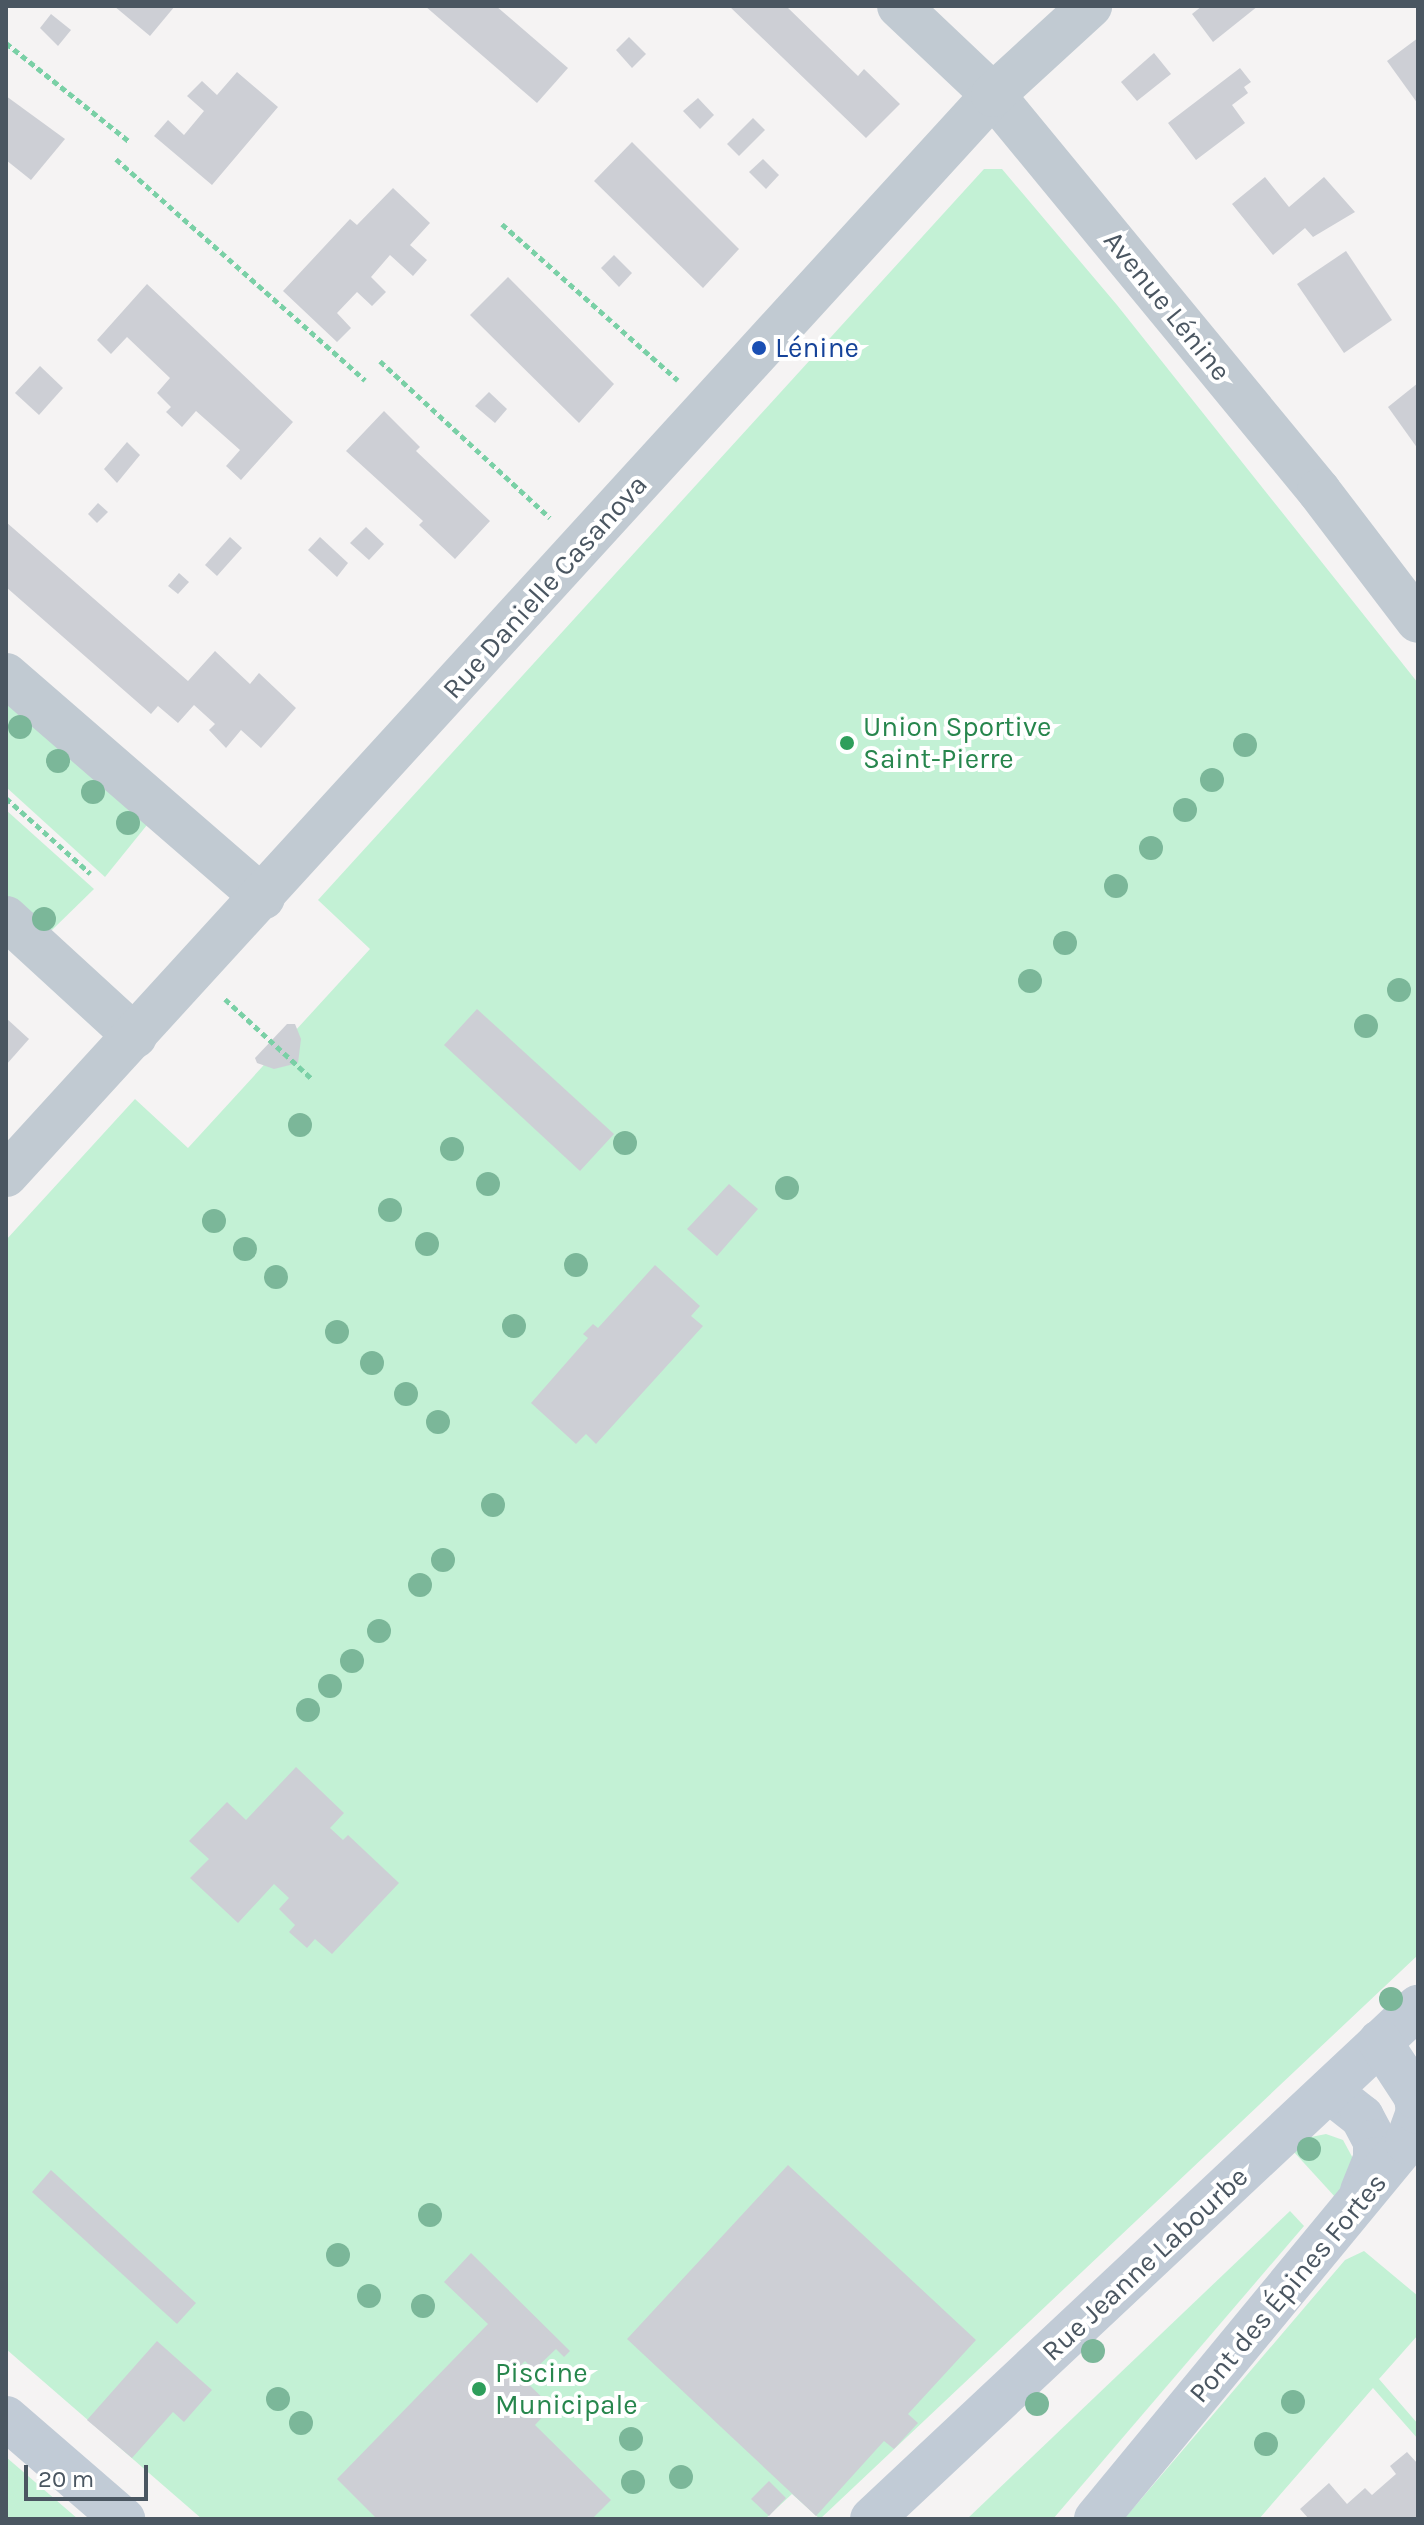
<!DOCTYPE html>
<meta charset="utf-8">
<style>
body{margin:0}
#map{position:relative;width:1424px;height:2525px;overflow:hidden;background:#f5f3f3;font-family:Karla,sans-serif}
div>[style]{position:absolute}
.green>*{inset:0;background:#c3f1d5}
.building>*{inset:0;background:#cdcfd5}
.path>*{height:5px;margin-top:-2.5px;transform-origin:0;background:repeating-linear-gradient(90deg,#7ad0a6 0 6px,transparent 0 10px)}
.street>*{height:44px;margin:-22px;padding:0 22px;transform-origin:22px;border-radius:22px;background:#c1cad2}
.secondary>*{height:44px;margin:-22px;padding:0 22px;transform-origin:22px;border-radius:22px;background:#c1cbd6}
.trees>*{width:24px;height:24px;margin:-12px;border-radius:50%;background:#7bb799}
.dots>*{width:22px;height:22px;translate:-50% -50%;box-sizing:border-box;border:4px solid #fff;border-radius:50%}
span{translate:-50% -50%;white-space:nowrap;text-align:center;line-height:1.15;-webkit-text-stroke:8px #fff;paint-order:stroke}
.street-label{font-size:28px;color:#4a5661}
.transit-label{font-size:28px;color:#164399}
.left{translate:0 -50%;text-align:left}
.leisure-label{font-size:28px;color:#27864d}
.frame{position:absolute;inset:0;border:8px solid #4a5661;pointer-events:none}
.scale{position:absolute;left:24px;top:2465px;width:124px;height:36px;box-sizing:border-box;border:4px solid #4a5661;border-top:0;padding-left:10px;font-size:24px;line-height:28px;white-space:nowrap;color:#4a5661;-webkit-text-stroke:6px #fff;paint-order:stroke}
</style>
<div id="map">
<div class="green">
<div style="clip-path:polygon(984px 169px,1002px 169px,1117px 305px,1418px 683px,1418px 1955px,820px 2519px,792px 2494px,765px 2519px,202px 2519px,6px 2349px,6px 1240px,135px 1099px,188px 1148px,370px 949px,318px 900px)"></div>
<div style="clip-path:polygon(6px 692px,147px 825px,105px 877px,6px 787px)"></div>
<div style="clip-path:polygon(6px 810px,94px 889px,51px 931px,6px 902px)"></div>
<div style="clip-path:polygon(1326px 2134px,1343px 2140px,1356px 2164px,1336px 2198px,1293px 2151px,1311px 2137px)"></div>
<div style="clip-path:polygon(1290px 2211px,1304px 2226px,1053px 2519px,967px 2519px)"></div>
<div style="clip-path:polygon(1364px 2251px,1418px 2296px,1418px 2335px,1379px 2379px,1418px 2424px,1418px 2439px,1373px 2388px,1259px 2519px,1124px 2519px,1345px 2260px)"></div>
<div style="clip-path:polygon(6px 2457px,78px 2519px,6px 2519px)"></div>
</div>
<div class="building">
<div style="clip-path:polygon(114px 6px,175px 6px,150px 36px)"></div>
<div style="clip-path:polygon(425px 6px,496px 6px,568px 68px,537px 103px)"></div>
<div style="clip-path:polygon(729px 6px,786px 6px,858px 76px,864px 69px,900px 104px,866px 138px)"></div>
<div style="clip-path:polygon(1202px 6px,1258px 6px,1213px 42px,1192px 14px)"></div>
<div style="clip-path:polygon(51px 14px,71px 30px,58px 46px,40px 28px)"></div>
<div style="clip-path:polygon(629px 37px,646px 54px,632px 68px,616px 50px)"></div>
<div style="clip-path:polygon(1418px 38px,1418px 104px,1387px 61px)"></div>
<div style="clip-path:polygon(1154px 53px,1171px 74px,1137px 101px,1121px 82px)"></div>
<div style="clip-path:polygon(1240px 68px,1251px 82px,1244px 87px,1248px 93px,1232px 105px,1245px 123px,1196px 160px,1168px 123px)"></div>
<div style="clip-path:polygon(237px 72px,278px 107px,212px 185px,154px 136px,168px 120px,184px 135px,204px 111px,187px 96px,202px 81px,217px 95px)"></div>
<div style="clip-path:polygon(6px 96px,65px 139px,31px 180px,6px 160px)"></div>
<div style="clip-path:polygon(698px 98px,714px 115px,700px 129px,683px 111px)"></div>
<div style="clip-path:polygon(753px 118px,765px 130px,739px 156px,727px 144px)"></div>
<div style="clip-path:polygon(632px 142px,739px 249px,703px 288px,594px 181px)"></div>
<div style="clip-path:polygon(763px 159px,779px 175px,766px 189px,749px 172px)"></div>
<div style="clip-path:polygon(1265px 177px,1289px 207px,1324px 177px,1355px 212px,1313px 237px,1305px 228px,1273px 255px,1232px 204px)"></div>
<div style="clip-path:polygon(393px 188px,430px 223px,410px 245px,427px 260px,413px 276px,390px 255px,371px 277px,386px 292px,372px 306px,357px 292px,337px 313px,351px 328px,337px 342px,283px 291px,350px 219px,357px 225px)"></div>
<div style="clip-path:polygon(1346px 251px,1392px 320px,1344px 353px,1297px 284px)"></div>
<div style="clip-path:polygon(614px 255px,632px 273px,619px 287px,601px 268px)"></div>
<div style="clip-path:polygon(508px 277px,614px 384px,579px 423px,470px 315px)"></div>
<div style="clip-path:polygon(147px 284px,293px 422px,241px 480px,226px 466px,240px 450px,196px 411px,182px 427px,166px 412px,171px 407px,157px 393px,170px 378px,127px 337px,111px 354px,97px 340px)"></div>
<div style="clip-path:polygon(40px 366px,63px 388px,39px 415px,15px 393px)"></div>
<div style="clip-path:polygon(1418px 383px,1418px 449px,1388px 407px)"></div>
<div style="clip-path:polygon(489px 392px,507px 409px,495px 423px,475px 406px)"></div>
<div style="clip-path:polygon(384px 411px,420px 447px,416px 451px,490px 521px,455px 559px,419px 525px,423px 521px,346px 451px)"></div>
<div style="clip-path:polygon(127px 442px,140px 455px,117px 483px,104px 469px)"></div>
<div style="clip-path:polygon(98px 503px,108px 512px,97px 523px,88px 514px)"></div>
<div style="clip-path:polygon(6px 522px,188px 681px,215px 651px,250px 684px,259px 673px,296px 708px,261px 748px,241px 730px,226px 748px,209px 730px,215px 724px,194px 705px,178px 723px,158px 706px,151px 714px,6px 587px)"></div>
<div style="clip-path:polygon(366px 527px,384px 544px,369px 560px,350px 543px)"></div>
<div style="clip-path:polygon(230px 537px,242px 548px,217px 576px,205px 565px)"></div>
<div style="clip-path:polygon(320px 537px,348px 563px,337px 577px,308px 550px)"></div>
<div style="clip-path:polygon(179px 573px,189px 582px,178px 594px,168px 586px)"></div>
<div style="clip-path:polygon(477px 1009px,614px 1134px,580px 1171px,444px 1045px)"></div>
<div style="clip-path:polygon(6px 1018px,29px 1039px,6px 1065px)"></div>
<div style="clip-path:polygon(287px 1024px,295px 1024px,301px 1039px,298px 1063px,274px 1069px,257px 1063px,255px 1058px)"></div>
<div style="clip-path:polygon(729px 1184px,758px 1209px,717px 1256px,687px 1229px)"></div>
<div style="clip-path:polygon(655px 1265px,700px 1306px,691px 1316px,703px 1326px,596px 1444px,586px 1434px,576px 1444px,531px 1403px,588px 1338px,583px 1334px,593px 1324px,598px 1328px)"></div>
<div style="clip-path:polygon(296px 1767px,344px 1813px,330px 1828px,343px 1840px,348px 1835px,399px 1883px,332px 1954px,315px 1939px,307px 1948px,289px 1932px,295px 1925px,279px 1909px,289px 1898px,274px 1884px,238px 1923px,190px 1878px,209px 1859px,189px 1841px,227px 1802px,246px 1820px)"></div>
<div style="clip-path:polygon(788px 2165px,976px 2340px,908px 2414px,918px 2423px,894px 2449px,884px 2441px,816px 2516px,627px 2339px)"></div>
<div style="clip-path:polygon(51px 2170px,196px 2303px,177px 2324px,32px 2192px)"></div>
<div style="clip-path:polygon(471px 2253px,570px 2351px,564px 2357px,556px 2349px,534px 2370px,525px 2361px,515px 2371px,552px 2407px,535px 2425px,611px 2500px,592px 2519px,377px 2519px,337px 2479px,488px 2324px,444px 2282px)"></div>
<div style="clip-path:polygon(157px 2341px,212px 2390px,184px 2422px,173px 2412px,132px 2458px,87px 2420px)"></div>
<div style="clip-path:polygon(1407px 2452px,1418px 2464px,1418px 2519px,1309px 2519px,1300px 2509px,1329px 2483px,1347px 2504px,1365px 2488px,1372px 2495px,1396px 2474px,1390px 2466px)"></div>
<div style="clip-path:polygon(769px 2481px,786px 2498px,769px 2516px,751px 2499px)"></div>
</div>
<div class="path">
<div style="left:6px;top:43px;width:159px;rotate:38.6deg"></div>
<div style="left:116px;top:159px;width:333px;rotate:41.6deg"></div>
<div style="left:502px;top:224px;width:235px;rotate:41.6deg"></div>
<div style="left:380px;top:361px;width:231px;rotate:42.7deg"></div>
<div style="left:6px;top:798px;width:113px;rotate:41.8deg"></div>
<div style="left:225px;top:999px;width:117px;rotate:42.6deg"></div>
</div>
<div class="street">
<div style="left:899px;top:6px;width:129px;rotate:43.4deg"></div>
<div style="left:993px;top:95px;width:513px;rotate:50.54deg"></div>
<div style="left:1319px;top:491px;width:163px;rotate:52.7deg"></div>
<div style="left:6px;top:675px;width:340px;rotate:40.9deg"></div>
<div style="left:6px;top:918px;width:175px;rotate:42.5deg"></div>
<div style="left:6px;top:1175px;width:1463px;rotate:-47.58deg"></div>
<div style="left:993px;top:95px;width:132px;rotate:-42.5deg"></div>
</div>
<div class="secondary">
<div style="left:1329px;top:2091px;width:42px;rotate:38.2deg"></div>
<div style="left:1362px;top:2117px;width:27px;rotate:62deg"></div>
<div style="left:1375px;top:2141px;width:18px;rotate:90deg"></div>
<div style="left:1375px;top:2159px;width:35px;rotate:112deg"></div>
<div style="left:6px;top:2418px;width:155px;rotate:40.8deg"></div>
<div style="left:872px;top:2519px;width:749px;rotate:-43.16deg"></div>
<div style="left:1096px;top:2519px;width:489px;rotate:-50.5deg"></div>
<div style="left:1407px;top:2142px;width:32px;rotate:-70deg"></div>
<div style="left:1418px;top:2112px;width:15px;rotate:-98deg"></div>
<div style="left:1416px;top:2097px;width:66px;rotate:-123.2deg"></div>
</div>
<div class="trees">
<div style="left:20px;top:727px"></div>
<div style="left:1245px;top:745px"></div>
<div style="left:58px;top:761px"></div>
<div style="left:1212px;top:780px"></div>
<div style="left:93px;top:792px"></div>
<div style="left:1185px;top:810px"></div>
<div style="left:128px;top:823px"></div>
<div style="left:1151px;top:848px"></div>
<div style="left:1116px;top:886px"></div>
<div style="left:44px;top:919px"></div>
<div style="left:1065px;top:943px"></div>
<div style="left:1030px;top:981px"></div>
<div style="left:1399px;top:990px"></div>
<div style="left:1366px;top:1026px"></div>
<div style="left:300px;top:1125px"></div>
<div style="left:625px;top:1143px"></div>
<div style="left:452px;top:1149px"></div>
<div style="left:488px;top:1184px"></div>
<div style="left:787px;top:1188px"></div>
<div style="left:390px;top:1210px"></div>
<div style="left:214px;top:1221px"></div>
<div style="left:427px;top:1244px"></div>
<div style="left:245px;top:1249px"></div>
<div style="left:576px;top:1265px"></div>
<div style="left:276px;top:1277px"></div>
<div style="left:514px;top:1326px"></div>
<div style="left:337px;top:1332px"></div>
<div style="left:372px;top:1363px"></div>
<div style="left:406px;top:1394px"></div>
<div style="left:438px;top:1422px"></div>
<div style="left:493px;top:1505px"></div>
<div style="left:443px;top:1560px"></div>
<div style="left:420px;top:1585px"></div>
<div style="left:379px;top:1631px"></div>
<div style="left:352px;top:1661px"></div>
<div style="left:330px;top:1686px"></div>
<div style="left:308px;top:1710px"></div>
<div style="left:1391px;top:1999px"></div>
<div style="left:1309px;top:2149px"></div>
<div style="left:430px;top:2215px"></div>
<div style="left:338px;top:2255px"></div>
<div style="left:369px;top:2296px"></div>
<div style="left:423px;top:2306px"></div>
<div style="left:1093px;top:2351px"></div>
<div style="left:278px;top:2399px"></div>
<div style="left:1293px;top:2402px"></div>
<div style="left:1037px;top:2404px"></div>
<div style="left:301px;top:2423px"></div>
<div style="left:631px;top:2439px"></div>
<div style="left:1266px;top:2444px"></div>
<div style="left:681px;top:2477px"></div>
<div style="left:633px;top:2482px"></div>
</div>
<div class="dots">
<div style="left:759px;top:348px;background:#1a4fb4"></div>
<div style="left:847px;top:743px;background:#2e9e5b"></div>
<div style="left:479px;top:2389px;background:#2e9e5b"></div>
</div>
<div class="street-label">
<span style="left:1167px;top:306px;rotate:51deg">Avenue Lénine</span>
<span style="left:545px;top:587px;rotate:-48deg">Rue Danielle Casanova</span>
<span style="left:1145px;top:2264px;rotate:-43deg">Rue Jeanne Labourbe</span>
<span style="left:1288px;top:2288px;rotate:-50deg">Pont des Épines Fortes</span>
</div>
<div class="transit-label">
<span class="left" style="left:775px;top:348px">Lénine</span>
</div>
<div class="leisure-label">
<span class="left" style="left:863px;top:743px">Union Sportive<br>Saint-Pierre</span>
<span class="left" style="left:495px;top:2389px">Piscine<br>Municipale</span>
</div>
<div class="frame"></div>
<div class="scale">20 m</div>
</div>
